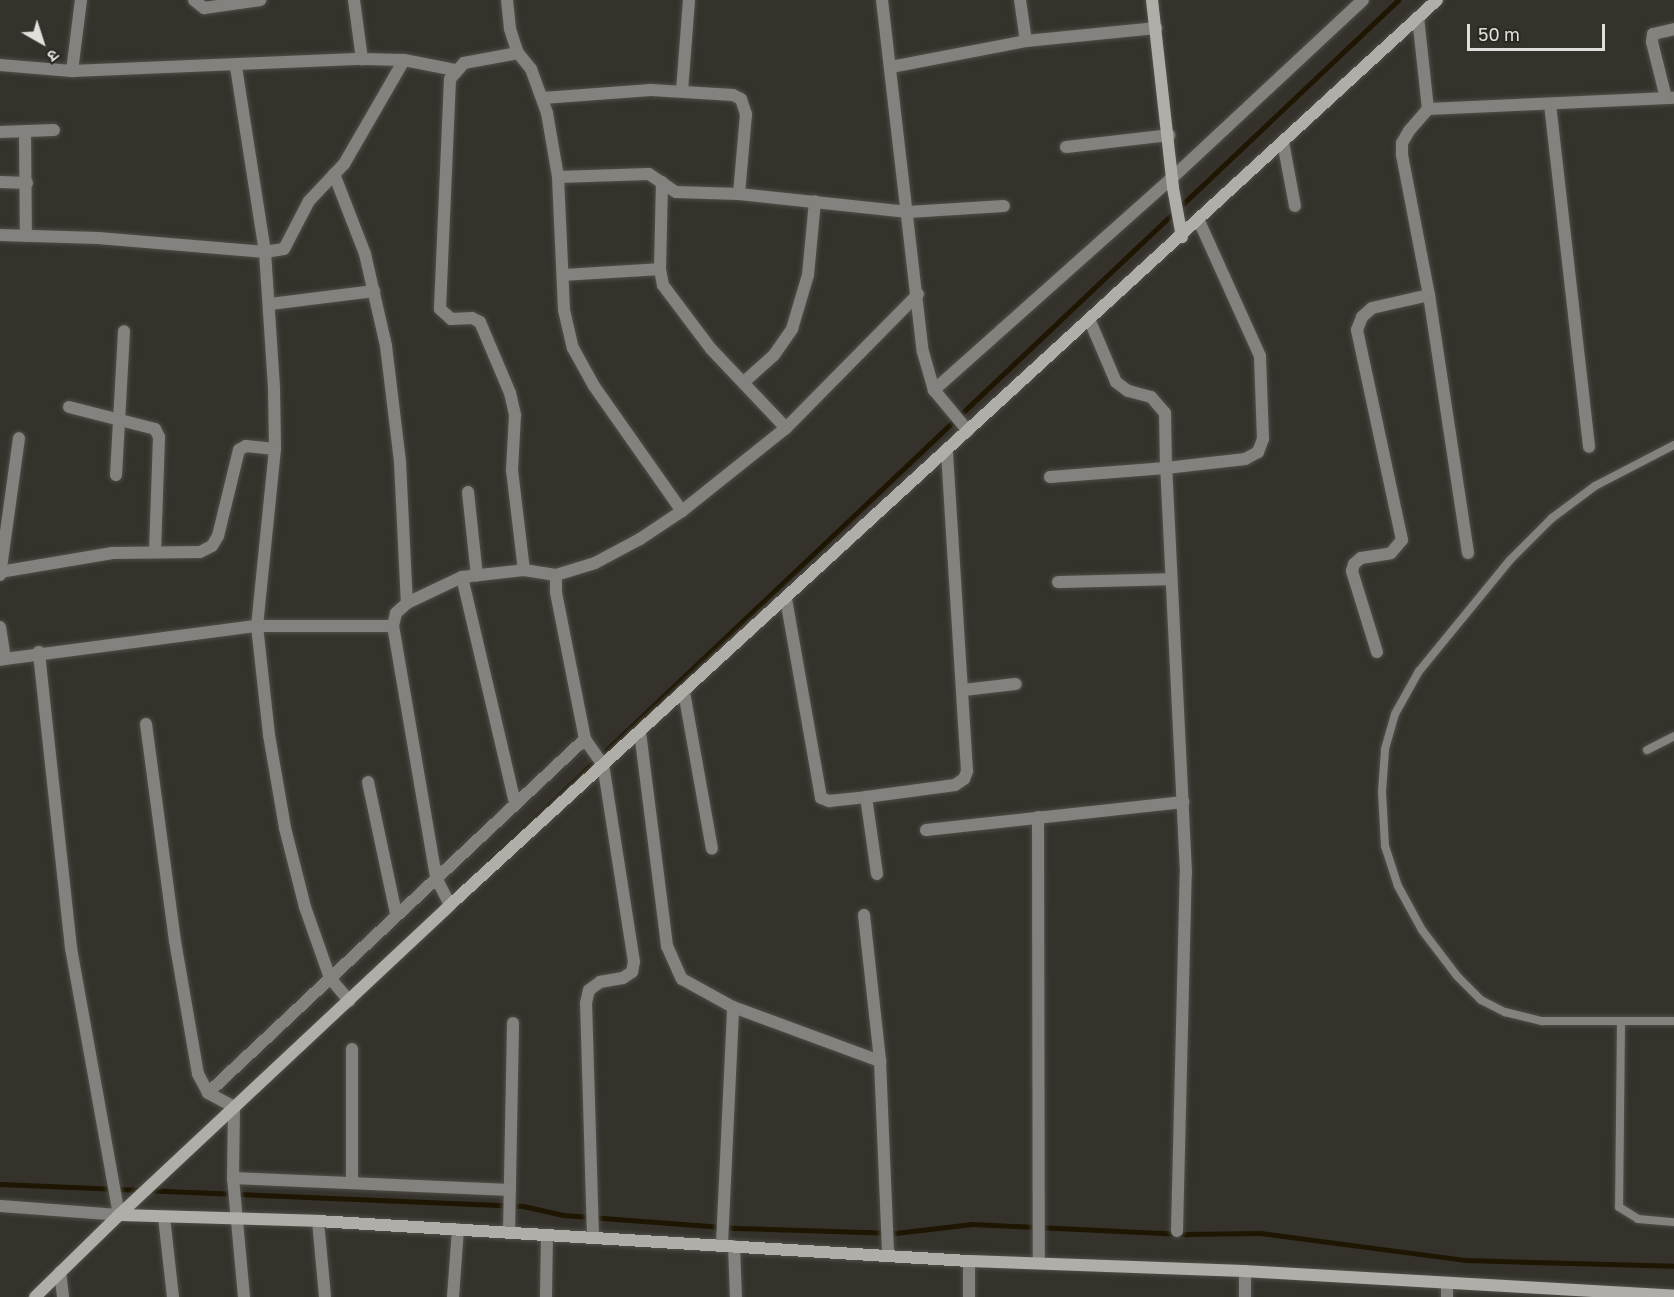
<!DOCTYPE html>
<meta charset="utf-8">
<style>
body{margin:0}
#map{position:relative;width:1674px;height:1297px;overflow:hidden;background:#35322c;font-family:"Golos Text","Noto Sans Devanagari",sans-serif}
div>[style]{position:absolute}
.stream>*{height:5px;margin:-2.5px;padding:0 2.5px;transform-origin:2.5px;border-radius:2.5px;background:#1e1603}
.roads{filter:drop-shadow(0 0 2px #504e48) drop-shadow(0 0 2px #504e48)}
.lane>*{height:8px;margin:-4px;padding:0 4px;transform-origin:4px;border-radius:4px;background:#83827e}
.street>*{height:12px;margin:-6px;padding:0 6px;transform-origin:6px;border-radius:6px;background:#83827e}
.secondary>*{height:12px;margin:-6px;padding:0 6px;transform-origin:6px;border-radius:6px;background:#b0aea9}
span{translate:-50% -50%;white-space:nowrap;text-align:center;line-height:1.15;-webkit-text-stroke:6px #2b2822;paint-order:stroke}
.north{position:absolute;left:12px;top:12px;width:60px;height:60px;-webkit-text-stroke:4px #2b2822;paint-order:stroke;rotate:141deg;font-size:16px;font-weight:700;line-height:24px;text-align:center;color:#e0dfdb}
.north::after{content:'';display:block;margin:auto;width:21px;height:27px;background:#e0dfdb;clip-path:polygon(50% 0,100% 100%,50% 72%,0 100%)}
.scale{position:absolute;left:1467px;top:24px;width:138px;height:27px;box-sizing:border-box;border:3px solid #e0dfdb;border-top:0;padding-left:8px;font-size:18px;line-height:21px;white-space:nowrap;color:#e0dfdb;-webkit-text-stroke:4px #2b2822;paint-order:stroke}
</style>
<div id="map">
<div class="stream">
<div style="left:485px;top:865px;width:1258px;rotate:-43.45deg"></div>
<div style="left:0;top:1184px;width:523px;rotate:2.41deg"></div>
<div style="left:523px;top:1206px;width:41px;rotate:12.7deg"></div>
<div style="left:563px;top:1215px;width:173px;rotate:4.3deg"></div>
<div style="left:736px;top:1228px;width:159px;rotate:1.8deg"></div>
<div style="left:895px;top:1233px;width:78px;rotate:-6.7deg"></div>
<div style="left:972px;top:1224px;width:216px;rotate:2.7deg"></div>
<div style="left:1188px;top:1234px;width:72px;rotate:-0.8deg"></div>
<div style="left:1260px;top:1233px;width:206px;rotate:7.5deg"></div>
<div style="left:1464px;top:1260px;width:210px;rotate:1.6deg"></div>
</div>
<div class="roads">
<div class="lane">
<div style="left:1674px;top:445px;width:89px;rotate:152.6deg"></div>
<div style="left:1595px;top:486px;width:54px;rotate:143.3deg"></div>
<div style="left:1552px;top:518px;width:59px;rotate:135deg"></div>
<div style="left:1510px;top:560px;width:144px;rotate:129.3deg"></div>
<div style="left:1419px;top:671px;width:49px;rotate:119.2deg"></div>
<div style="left:1395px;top:714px;width:37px;rotate:106deg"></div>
<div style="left:1385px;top:750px;width:42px;rotate:94.1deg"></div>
<div style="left:1382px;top:792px;width:54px;rotate:86.8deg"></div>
<div style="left:1385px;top:846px;width:42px;rotate:72deg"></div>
<div style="left:1398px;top:886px;width:50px;rotate:61.4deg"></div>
<div style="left:1422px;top:930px;width:58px;rotate:52.7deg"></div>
<div style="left:1457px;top:976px;width:34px;rotate:45deg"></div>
<div style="left:1481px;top:1000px;width:27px;rotate:27deg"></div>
<div style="left:1505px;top:1012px;width:38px;rotate:14deg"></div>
<div style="left:1542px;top:1021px;width:132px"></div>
<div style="left:1647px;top:750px;width:30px;rotate:-27deg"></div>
<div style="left:1621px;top:1021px;width:186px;rotate:90.6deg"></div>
<div style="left:1619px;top:1207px;width:22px;rotate:32deg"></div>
<div style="left:1638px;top:1219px;width:36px;rotate:5deg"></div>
</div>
<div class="street">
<div style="left:194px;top:0;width:13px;rotate:39deg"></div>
<div style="left:204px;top:8px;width:57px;rotate:-8.1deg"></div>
<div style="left:354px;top:0;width:60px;rotate:82.3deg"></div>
<div style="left:507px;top:0;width:29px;rotate:84deg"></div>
<div style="left:510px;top:29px;width:25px;rotate:72deg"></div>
<div style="left:518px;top:53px;width:55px;rotate:169.5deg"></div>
<div style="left:464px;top:63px;width:21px;rotate:131deg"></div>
<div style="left:450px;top:79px;width:230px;rotate:92.5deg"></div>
<div style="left:440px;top:309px;width:15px;rotate:42deg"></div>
<div style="left:451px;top:319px;width:21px;rotate:-3deg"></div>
<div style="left:472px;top:318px;width:9px;rotate:27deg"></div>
<div style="left:480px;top:322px;width:77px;rotate:67.1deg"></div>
<div style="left:510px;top:393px;width:23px;rotate:77deg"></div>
<div style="left:515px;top:415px;width:55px;rotate:93.1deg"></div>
<div style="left:512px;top:470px;width:101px;rotate:83.2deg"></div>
<div style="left:882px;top:0;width:354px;rotate:83.4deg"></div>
<div style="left:923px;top:352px;width:40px;rotate:74deg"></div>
<div style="left:934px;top:390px;width:53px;rotate:50.3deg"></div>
<div style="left:1020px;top:0;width:41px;rotate:81.7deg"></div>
<div style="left:1418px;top:17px;width:93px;rotate:83.8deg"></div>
<div style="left:1428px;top:109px;width:246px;rotate:-2.6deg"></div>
<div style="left:518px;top:53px;width:21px;rotate:51deg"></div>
<div style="left:531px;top:69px;width:47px;rotate:70deg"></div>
<div style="left:547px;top:113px;width:65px;rotate:80.2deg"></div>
<div style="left:558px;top:177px;width:133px;rotate:87.4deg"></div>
<div style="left:564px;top:310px;width:39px;rotate:77deg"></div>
<div style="left:573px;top:348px;width:43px;rotate:61.1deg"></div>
<div style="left:594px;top:386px;width:153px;rotate:54.9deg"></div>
<div style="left:0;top:65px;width:72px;rotate:4.8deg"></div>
<div style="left:72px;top:71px;width:290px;rotate:-2.4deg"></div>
<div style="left:362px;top:59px;width:42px;rotate:1.4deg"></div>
<div style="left:404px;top:60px;width:52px;rotate:11.1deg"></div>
<div style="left:236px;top:67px;width:187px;rotate:81.1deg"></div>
<div style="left:265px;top:252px;width:137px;rotate:86.2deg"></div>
<div style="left:274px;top:389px;width:60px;rotate:89deg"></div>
<div style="left:275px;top:449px;width:178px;rotate:95.8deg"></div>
<div style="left:257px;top:626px;width:136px"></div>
<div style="left:891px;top:67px;width:137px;rotate:-10.9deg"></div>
<div style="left:1026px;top:41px;width:131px;rotate:-5.7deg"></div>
<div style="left:72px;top:71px;width:72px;rotate:-82.8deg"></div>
<div style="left:682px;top:91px;width:91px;rotate:-85.6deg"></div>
<div style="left:543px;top:98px;width:108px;rotate:-4.2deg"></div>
<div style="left:651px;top:90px;width:82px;rotate:3.5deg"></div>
<div style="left:733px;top:95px;width:9px;rotate:27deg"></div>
<div style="left:741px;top:99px;width:16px;rotate:72deg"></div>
<div style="left:746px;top:114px;width:80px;rotate:95deg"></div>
<div style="left:1666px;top:98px;width:58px;rotate:-104deg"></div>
<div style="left:1652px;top:42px;width:8px;rotate:-83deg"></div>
<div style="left:1653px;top:34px;width:22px;rotate:-13deg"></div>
<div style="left:1550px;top:104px;width:345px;rotate:83.5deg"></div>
<div style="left:1428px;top:109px;width:29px;rotate:131deg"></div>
<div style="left:1409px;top:131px;width:14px;rotate:120deg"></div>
<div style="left:1402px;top:143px;width:12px;rotate:90deg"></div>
<div style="left:1402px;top:155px;width:143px;rotate:79.1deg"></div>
<div style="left:1429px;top:295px;width:261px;rotate:81.4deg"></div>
<div style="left:25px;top:131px;width:105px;rotate:89.5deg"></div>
<div style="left:0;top:132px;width:54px;rotate:-2.1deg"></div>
<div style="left:1283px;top:142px;width:65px;rotate:79.4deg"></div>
<div style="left:1066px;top:147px;width:104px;rotate:-6.6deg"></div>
<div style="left:334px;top:174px;width:86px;rotate:68.8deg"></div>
<div style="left:365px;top:254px;width:94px;rotate:77.1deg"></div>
<div style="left:386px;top:346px;width:117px;rotate:83.1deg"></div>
<div style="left:400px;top:462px;width:141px;rotate:87.2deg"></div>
<div style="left:558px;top:177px;width:91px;rotate:-1.9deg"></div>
<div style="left:649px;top:174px;width:32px;rotate:34deg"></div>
<div style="left:676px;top:192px;width:63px;rotate:1.8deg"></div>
<div style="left:739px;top:194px;width:170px;rotate:6.1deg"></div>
<div style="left:908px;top:212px;width:96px;rotate:-3.6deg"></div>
<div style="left:0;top:182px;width:27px;rotate:2deg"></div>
<div style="left:0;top:235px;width:98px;rotate:1.8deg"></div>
<div style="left:98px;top:238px;width:168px;rotate:4.8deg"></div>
<div style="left:265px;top:252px;width:19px;rotate:-9deg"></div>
<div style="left:284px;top:249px;width:54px;rotate:-62.5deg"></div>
<div style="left:309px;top:201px;width:51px;rotate:-46.6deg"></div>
<div style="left:344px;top:164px;width:120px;rotate:-60deg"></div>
<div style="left:563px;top:275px;width:97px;rotate:-3.5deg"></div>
<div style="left:270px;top:304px;width:105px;rotate:-7.1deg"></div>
<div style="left:744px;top:382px;width:40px;rotate:-42deg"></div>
<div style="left:774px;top:355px;width:32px;rotate:-55deg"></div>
<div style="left:792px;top:329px;width:56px;rotate:-73.5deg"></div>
<div style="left:808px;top:275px;width:74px;rotate:-84.6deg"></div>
<div style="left:934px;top:390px;width:319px;rotate:-41.7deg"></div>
<div style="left:1172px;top:178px;width:261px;rotate:-43deg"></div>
<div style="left:69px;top:407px;width:89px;rotate:14.3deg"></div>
<div style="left:155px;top:429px;width:9px;rotate:63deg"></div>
<div style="left:159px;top:437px;width:114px;rotate:92deg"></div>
<div style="left:786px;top:428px;width:188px;rotate:-45.4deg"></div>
<div style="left:116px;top:475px;width:144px;rotate:-86.8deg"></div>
<div style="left:1050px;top:477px;width:116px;rotate:-4.4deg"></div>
<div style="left:1166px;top:468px;width:55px;rotate:-91deg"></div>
<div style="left:1165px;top:413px;width:21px;rotate:-131deg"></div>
<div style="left:1151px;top:397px;width:24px;rotate:-165deg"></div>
<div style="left:1128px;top:391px;width:15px;rotate:-143deg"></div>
<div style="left:1116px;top:382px;width:66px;rotate:-113.1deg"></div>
<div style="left:468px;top:492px;width:84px;rotate:83.9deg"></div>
<div style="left:0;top:572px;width:114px;rotate:-9.6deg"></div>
<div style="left:112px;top:553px;width:88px;rotate:-0.7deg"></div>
<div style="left:200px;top:552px;width:13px;rotate:-27deg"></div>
<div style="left:212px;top:546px;width:12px;rotate:-59deg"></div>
<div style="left:218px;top:536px;width:89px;rotate:-76.3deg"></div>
<div style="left:239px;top:450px;width:8px;rotate:-30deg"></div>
<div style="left:246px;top:446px;width:29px;rotate:6deg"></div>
<div style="left:0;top:575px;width:138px;rotate:-82.1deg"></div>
<div style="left:462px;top:577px;width:232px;rotate:76.8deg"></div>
<div style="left:1058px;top:582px;width:113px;rotate:-1.5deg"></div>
<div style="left:786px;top:599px;width:202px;rotate:80deg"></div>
<div style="left:821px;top:798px;width:9px;rotate:21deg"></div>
<div style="left:829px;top:801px;width:37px;rotate:-6deg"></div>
<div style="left:0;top:627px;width:32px;rotate:81deg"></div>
<div style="left:5px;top:659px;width:5px;rotate:169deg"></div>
<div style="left:1377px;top:652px;width:85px;rotate:-107.2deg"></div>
<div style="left:1352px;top:571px;width:7px;rotate:-74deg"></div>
<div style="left:1354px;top:564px;width:9px;rotate:-41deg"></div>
<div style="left:1361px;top:558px;width:30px;rotate:-9deg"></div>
<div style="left:1391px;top:553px;width:17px;rotate:-50deg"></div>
<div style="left:1402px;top:540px;width:215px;rotate:-102.1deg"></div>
<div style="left:1357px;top:330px;width:14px;rotate:-69deg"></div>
<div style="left:1362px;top:317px;width:13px;rotate:-42deg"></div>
<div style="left:1372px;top:308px;width:58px;rotate:-12.8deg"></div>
<div style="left:5px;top:659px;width:254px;rotate:-7.5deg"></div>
<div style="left:257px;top:626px;width:110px;rotate:83.7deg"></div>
<div style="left:269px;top:735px;width:94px;rotate:80.2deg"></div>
<div style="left:285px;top:828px;width:81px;rotate:75.8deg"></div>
<div style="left:305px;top:907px;width:75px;rotate:70.6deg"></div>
<div style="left:330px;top:978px;width:30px;rotate:50deg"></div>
<div style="left:963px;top:690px;width:53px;rotate:-6.5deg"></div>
<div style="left:684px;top:692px;width:159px;rotate:79.9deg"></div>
<div style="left:146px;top:724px;width:219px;rotate:82.4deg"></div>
<div style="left:175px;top:941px;width:135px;rotate:80.2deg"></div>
<div style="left:198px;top:1074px;width:21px;rotate:62deg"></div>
<div style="left:208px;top:1093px;width:30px;rotate:28deg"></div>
<div style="left:234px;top:1107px;width:71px;rotate:90.8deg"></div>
<div style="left:233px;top:1178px;width:120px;rotate:84.7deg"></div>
<div style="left:640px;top:732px;width:216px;rotate:82.8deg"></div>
<div style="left:667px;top:946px;width:36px;rotate:66deg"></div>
<div style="left:682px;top:979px;width:58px;rotate:28.8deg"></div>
<div style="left:733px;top:1007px;width:157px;rotate:20.2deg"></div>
<div style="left:880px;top:1061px;width:194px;rotate:87.6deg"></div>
<div style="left:368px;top:782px;width:135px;rotate:78deg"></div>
<div style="left:1038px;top:817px;width:446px;rotate:89.9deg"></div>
<div style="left:926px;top:830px;width:259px;rotate:-6.2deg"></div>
<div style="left:877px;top:874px;width:78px;rotate:-98.1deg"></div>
<div style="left:866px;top:797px;width:90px;rotate:-7.7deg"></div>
<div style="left:955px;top:785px;width:11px;rotate:-34deg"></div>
<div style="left:964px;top:779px;width:9px;rotate:-69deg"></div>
<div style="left:967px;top:771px;width:320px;rotate:-93.6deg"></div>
<div style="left:450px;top:905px;width:31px;rotate:-117deg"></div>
<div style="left:436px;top:877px;width:255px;rotate:-99.7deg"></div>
<div style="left:393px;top:626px;width:13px;rotate:-77deg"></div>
<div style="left:396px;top:613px;width:15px;rotate:-42deg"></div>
<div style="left:407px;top:603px;width:61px;rotate:-25.3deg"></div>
<div style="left:462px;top:577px;width:62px;rotate:-6.4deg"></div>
<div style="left:524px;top:570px;width:32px;rotate:9deg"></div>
<div style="left:864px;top:915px;width:147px;rotate:83.7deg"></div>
<div style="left:352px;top:1049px;width:134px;rotate:90deg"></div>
<div style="left:208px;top:1093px;width:517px;rotate:-43.2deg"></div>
<div style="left:233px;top:1178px;width:277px;rotate:2.5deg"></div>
<div style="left:0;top:1206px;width:119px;rotate:4.3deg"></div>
<div style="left:119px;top:1215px;width:271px;rotate:-100.2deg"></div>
<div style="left:71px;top:948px;width:298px;rotate:-96.2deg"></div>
<div style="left:164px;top:1217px;width:81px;rotate:83.6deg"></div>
<div style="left:318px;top:1221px;width:76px;rotate:84.7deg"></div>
<div style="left:1177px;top:1231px;width:358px;rotate:-88.6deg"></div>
<div style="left:1186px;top:873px;width:405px;rotate:-92.8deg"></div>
<div style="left:1166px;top:468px;width:80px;rotate:-6.5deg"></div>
<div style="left:1245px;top:459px;width:15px;rotate:-28deg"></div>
<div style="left:1258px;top:452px;width:14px;rotate:-69deg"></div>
<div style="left:1263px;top:439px;width:83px;rotate:-92.1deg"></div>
<div style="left:1260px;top:356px;width:148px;rotate:-114.3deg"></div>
<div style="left:509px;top:1233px;width:210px;rotate:-88.9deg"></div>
<div style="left:593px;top:1237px;width:234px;rotate:-91.7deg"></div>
<div style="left:586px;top:1003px;width:13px;rotate:-77deg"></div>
<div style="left:589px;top:990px;width:14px;rotate:-36deg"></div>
<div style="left:600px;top:982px;width:23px;rotate:-10deg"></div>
<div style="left:623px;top:978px;width:11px;rotate:-34deg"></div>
<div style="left:632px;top:972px;width:10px;rotate:-79deg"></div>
<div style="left:634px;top:962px;width:199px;rotate:-98.9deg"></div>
<div style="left:603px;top:765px;width:32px;rotate:-125deg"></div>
<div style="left:585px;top:739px;width:150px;rotate:-101.2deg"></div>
<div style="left:556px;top:592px;width:17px;rotate:-90deg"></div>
<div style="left:556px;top:575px;width:41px;rotate:-17.1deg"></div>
<div style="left:595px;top:563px;width:51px;rotate:-28.1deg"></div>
<div style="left:640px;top:539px;width:50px;rotate:-33.7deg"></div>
<div style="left:682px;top:511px;width:133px;rotate:-38.6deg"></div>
<div style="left:786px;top:428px;width:109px;rotate:-133.5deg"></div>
<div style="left:711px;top:349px;width:80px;rotate:-126.9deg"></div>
<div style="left:663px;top:285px;width:16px;rotate:-101deg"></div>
<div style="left:660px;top:269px;width:87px;rotate:-88.7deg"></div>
<div style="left:722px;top:1244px;width:237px;rotate:-87.3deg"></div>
<div style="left:734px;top:1246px;width:51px;rotate:87.8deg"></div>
<div style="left:60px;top:1272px;width:25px;rotate:83deg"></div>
<div style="left:1447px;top:1284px;width:13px;rotate:90deg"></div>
<div style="left:453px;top:1297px;width:68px;rotate:-85.8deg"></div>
<div style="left:546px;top:1297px;width:62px;rotate:-89.1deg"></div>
<div style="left:969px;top:1297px;width:36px;rotate:-90deg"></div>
<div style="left:1245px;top:1297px;width:26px;rotate:-90deg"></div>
</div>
<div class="secondary">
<div style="left:1152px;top:0;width:189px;rotate:83.6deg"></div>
<div style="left:1173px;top:188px;width:50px;rotate:79.6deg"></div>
<div style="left:119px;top:1215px;width:453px;rotate:-43.1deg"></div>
<div style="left:450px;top:905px;width:1339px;rotate:-42.52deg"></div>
<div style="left:35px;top:1297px;width:117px;rotate:-44.3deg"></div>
<div style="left:119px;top:1215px;width:199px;rotate:1.7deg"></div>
<div style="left:318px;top:1221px;width:652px;rotate:3.52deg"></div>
<div style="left:969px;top:1261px;width:276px;rotate:2.1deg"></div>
<div style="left:1245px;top:1271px;width:430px;rotate:3.3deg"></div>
</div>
</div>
<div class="north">उ</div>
<div class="scale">50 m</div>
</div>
